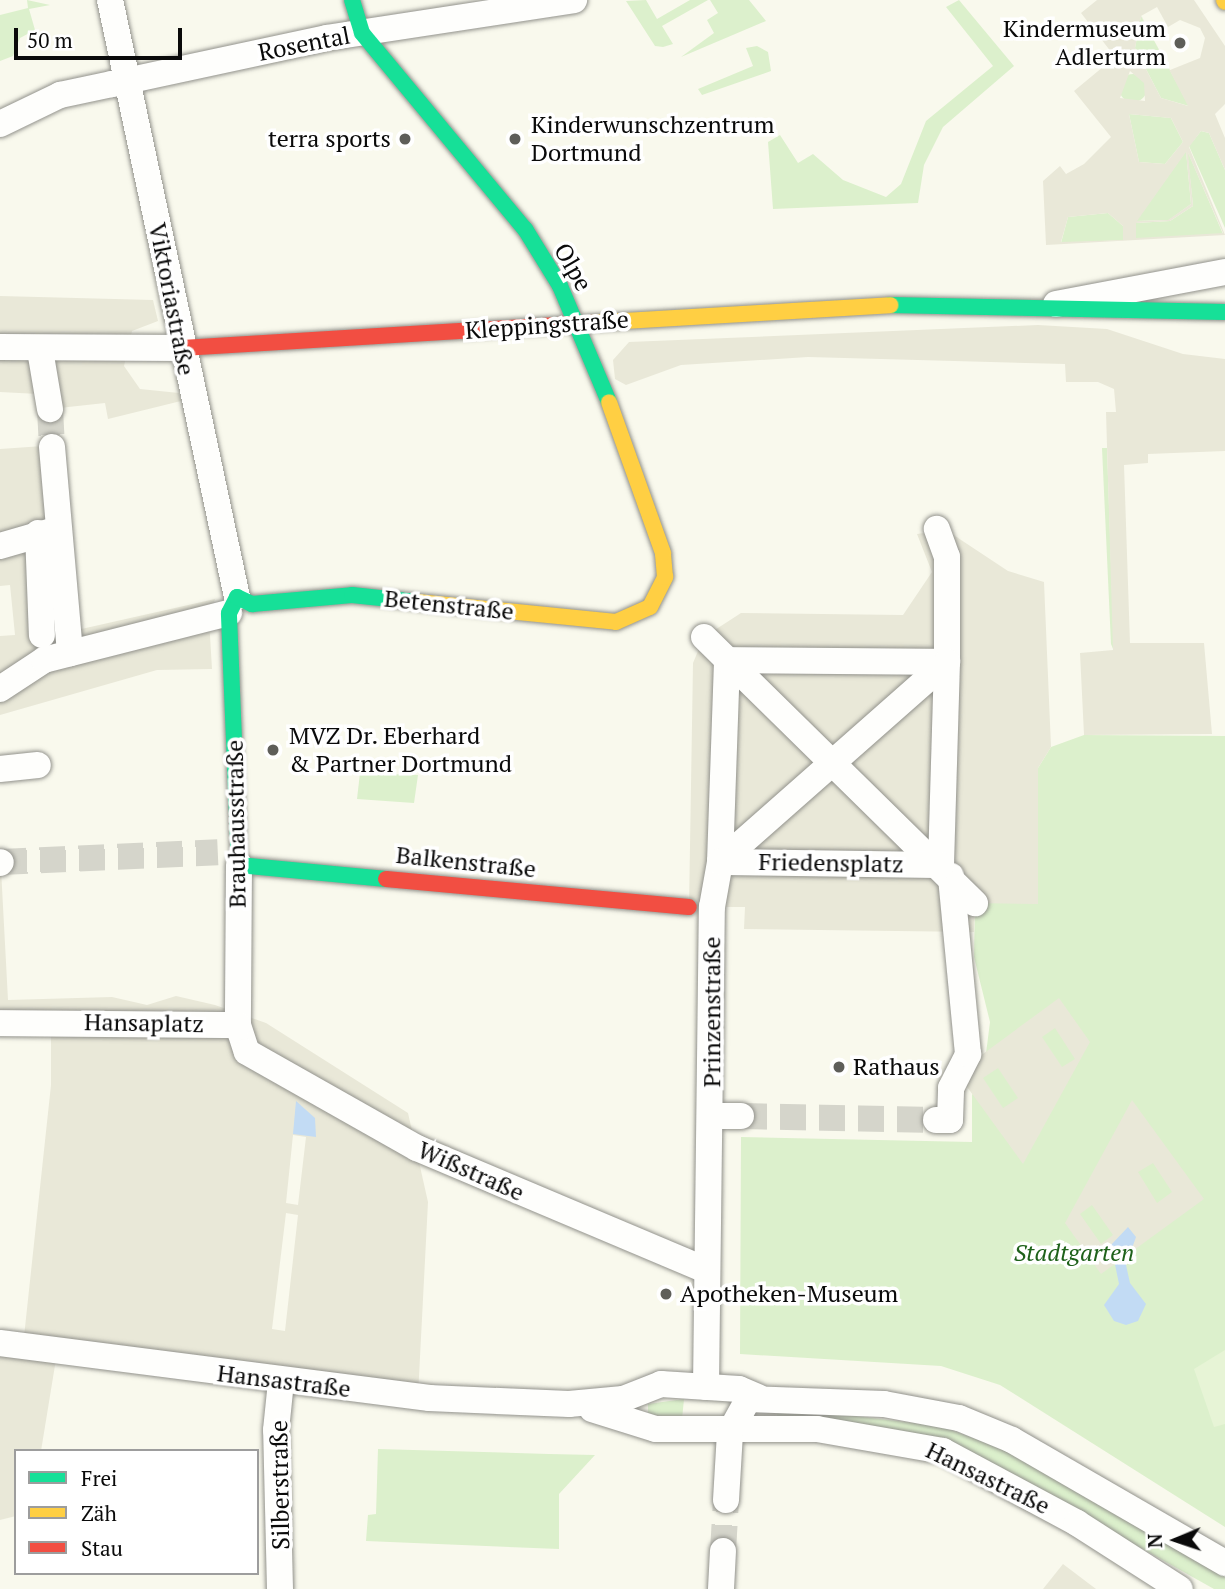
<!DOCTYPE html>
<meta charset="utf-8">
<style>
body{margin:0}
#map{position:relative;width:1225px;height:1589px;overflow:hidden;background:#f9f9ed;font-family:"PT Serif",serif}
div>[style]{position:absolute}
.green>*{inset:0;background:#dcf0cc}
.round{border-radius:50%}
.pitch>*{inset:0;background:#e7f4d6}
.plaza>*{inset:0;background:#e9e8d8}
.water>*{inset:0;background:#c2dbf4}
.street-tunnel>*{height:26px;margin-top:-13px;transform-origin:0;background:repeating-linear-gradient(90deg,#d5d5cb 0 26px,transparent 0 39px)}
.roads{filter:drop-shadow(0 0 2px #92928c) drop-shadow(0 0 2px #92928c)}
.street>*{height:26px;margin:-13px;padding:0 13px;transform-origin:13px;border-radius:13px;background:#fefefc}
.fast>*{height:16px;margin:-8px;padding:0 8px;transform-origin:8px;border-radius:8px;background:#16e098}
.slow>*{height:16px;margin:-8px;padding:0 8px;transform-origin:8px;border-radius:8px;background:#ffcf43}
.jam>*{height:16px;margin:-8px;padding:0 8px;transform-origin:8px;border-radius:8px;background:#f24e42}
.dots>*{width:19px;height:19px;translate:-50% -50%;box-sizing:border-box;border:4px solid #fff;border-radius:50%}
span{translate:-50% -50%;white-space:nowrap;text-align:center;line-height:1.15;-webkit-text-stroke:7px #fff;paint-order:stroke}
.poi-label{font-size:24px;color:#0a0a0a}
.right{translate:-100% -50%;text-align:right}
.left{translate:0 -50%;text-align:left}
.street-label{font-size:24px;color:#0a0a0a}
.park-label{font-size:24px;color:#1e611a;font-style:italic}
.legend{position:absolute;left:14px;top:1449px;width:245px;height:126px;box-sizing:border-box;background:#fff;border:2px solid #9d9d9d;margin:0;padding:9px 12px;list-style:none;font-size:21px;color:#0a0a0a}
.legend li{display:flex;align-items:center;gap:14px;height:35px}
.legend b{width:35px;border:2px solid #9d9d9d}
.north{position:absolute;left:1141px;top:1505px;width:70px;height:70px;-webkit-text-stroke:5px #fff;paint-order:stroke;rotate:268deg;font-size:19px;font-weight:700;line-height:28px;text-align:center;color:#0a0a0a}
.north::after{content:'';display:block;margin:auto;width:24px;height:32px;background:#0a0a0a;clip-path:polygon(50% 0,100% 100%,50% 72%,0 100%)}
.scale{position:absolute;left:14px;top:28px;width:168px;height:32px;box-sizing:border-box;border:4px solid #0a0a0a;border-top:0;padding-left:9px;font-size:21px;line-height:24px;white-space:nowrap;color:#0a0a0a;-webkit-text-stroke:5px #fff;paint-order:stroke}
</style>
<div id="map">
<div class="green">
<div style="clip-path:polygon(27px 0,50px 5px,29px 9px,35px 30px,20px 38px,13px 56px,0 61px,0 15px,28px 8px)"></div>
<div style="clip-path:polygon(646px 0,657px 19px,690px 0,708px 0,662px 26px,673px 44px,663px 47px,655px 46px,626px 1px)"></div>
<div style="clip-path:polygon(710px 0,749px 0,766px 21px,681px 57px,714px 33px,707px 20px,718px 13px)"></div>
<div style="clip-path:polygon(959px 0,1014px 66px,943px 127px,924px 165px,918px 203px,773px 209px,768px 142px,780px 135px,798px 163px,813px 154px,843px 180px,886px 197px,901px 184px,926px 121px,993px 66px,946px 7px)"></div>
<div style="clip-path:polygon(1141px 16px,1189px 106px,1161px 98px,1135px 48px)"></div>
<div style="clip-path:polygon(757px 46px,768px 52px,771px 71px,702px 95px,698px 89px,753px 66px,746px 48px)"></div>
<div class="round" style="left:1119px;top:74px;width:28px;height:28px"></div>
<div style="clip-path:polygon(1129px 114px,1171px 118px,1183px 142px,1165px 164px,1139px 162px)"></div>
<div style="clip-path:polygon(1201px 131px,1209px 133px,1225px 170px,1225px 228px,1189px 146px)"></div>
<div style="clip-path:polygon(1187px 150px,1223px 234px,1136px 239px,1136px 223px,1170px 221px,1193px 206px)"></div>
<div style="clip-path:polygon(1186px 151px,1191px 204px,1169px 220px,1136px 221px)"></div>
<div style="clip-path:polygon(1108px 213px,1123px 226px,1124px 240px,1061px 243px,1068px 217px)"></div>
<div style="clip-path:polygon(1102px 448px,1107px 448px,1114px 651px,1111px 644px)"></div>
<div style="clip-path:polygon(1084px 735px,1225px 736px,1225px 1527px,1000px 1385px,941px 1366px,740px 1354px,741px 1137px,972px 1142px,972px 1095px,984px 1069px,990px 1022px,974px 957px,975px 903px,1037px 801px,1038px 768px,1051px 747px)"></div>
<div style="clip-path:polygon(360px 773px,418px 775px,414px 803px,357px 799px)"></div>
<div style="clip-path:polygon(684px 1399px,682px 1419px,648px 1414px,648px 1404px)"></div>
<div style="clip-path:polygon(777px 1407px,940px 1426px,1001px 1448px,1148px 1527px,1225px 1577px,1225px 1589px,1214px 1589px,970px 1452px,777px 1422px)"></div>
<div style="clip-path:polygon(378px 1449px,549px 1454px,595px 1455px,559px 1494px,559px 1549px,366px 1541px,368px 1515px,376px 1514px)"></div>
</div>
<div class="pitch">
<div style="clip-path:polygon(1225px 1350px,1225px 1424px,1214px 1427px,1194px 1369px)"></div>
</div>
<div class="plaza">
<div style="clip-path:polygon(evenodd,1097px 0,1194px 0,1225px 46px,1225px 104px,1215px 114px,1225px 138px,1225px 170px,1209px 133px,1201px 131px,1189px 147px,1225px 235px,1046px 245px,1043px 181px,1060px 166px,1066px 174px,1084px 164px,1111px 137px,1074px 91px,1115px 57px,1081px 13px,1097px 0,1157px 7px,1168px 27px,1180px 20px,1200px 28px,1205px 38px,1200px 58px,1170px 70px,1141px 16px,1157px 7px,1097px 0,1141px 17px,1142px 17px,1188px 106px,1161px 98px,1135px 48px,1141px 17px,1097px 0,1130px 71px,1144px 83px,1145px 101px,1120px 98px,1130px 71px,1097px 0,1129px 114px,1171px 118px,1183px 142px,1165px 164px,1139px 162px,1129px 114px,1097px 0,1186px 152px,1191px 204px,1168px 220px,1137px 221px,1186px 152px,1097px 0,1188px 153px,1223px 233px,1136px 238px,1136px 223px,1170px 221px,1193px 206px,1188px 153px,1097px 0,1108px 213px,1123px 226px,1123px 240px,1061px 242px,1068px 217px,1108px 213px)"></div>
<div style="clip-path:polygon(0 296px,153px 300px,158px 321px,132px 331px,124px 366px,140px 389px,179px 393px,181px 401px,108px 419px,105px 403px,50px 409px,38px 394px,0 392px)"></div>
<div style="clip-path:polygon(1038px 325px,1107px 329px,1183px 354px,1225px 359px,1225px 451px,1148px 454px,1148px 463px,1124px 465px,1130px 643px,1204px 643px,1212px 734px,1084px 735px,1080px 653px,1113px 650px,1106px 412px,1116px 412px,1114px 389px,1098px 382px,1066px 382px,1065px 364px,808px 357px,681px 365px,626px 385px,615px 379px,613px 360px,629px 342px)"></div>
<div style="clip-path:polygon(43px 446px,59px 634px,215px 599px,209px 619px,212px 669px,157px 670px,0 715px,0 636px,15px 635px,10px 585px,0 586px,0 449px)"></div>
<div style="clip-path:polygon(946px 530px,1008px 571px,1044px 582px,1051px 747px,1038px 768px,1038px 904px,975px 903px,974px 932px,744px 929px,745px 907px,689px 907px,693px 663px,704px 637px,741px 613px,903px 615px,932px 572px,917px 534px)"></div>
<div style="clip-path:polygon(evenodd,0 850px,8px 1000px,112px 997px,147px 1005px,176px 996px,215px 1005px,266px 1023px,408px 1113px,428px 1202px,418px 1396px,57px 1353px,41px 1451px,16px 1451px,16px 1516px,0 1520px,0 1343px,23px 1346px,51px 1085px,51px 1036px,0 1036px,0 850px,293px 1135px,306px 1137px,298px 1205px,286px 1203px,293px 1135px,0 850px,286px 1213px,298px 1215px,285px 1331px,272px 1329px,286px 1213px)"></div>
<div style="clip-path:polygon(evenodd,1059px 998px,1090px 1042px,1023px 1164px,957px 1073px,1059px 998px,1055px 1028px,1075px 1059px,1062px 1067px,1042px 1037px,1055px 1028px,1059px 998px,998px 1068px,1018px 1098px,1003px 1108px,983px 1078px,998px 1068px)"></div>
<div style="clip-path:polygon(evenodd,1132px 1100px,1204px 1199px,1101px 1274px,1065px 1223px,1132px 1100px,1153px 1163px,1172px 1192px,1157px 1203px,1138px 1172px,1153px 1163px,1132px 1100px,1092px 1205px,1113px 1235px,1101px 1244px,1080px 1214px,1092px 1205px)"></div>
<div style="clip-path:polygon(1063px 1564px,1096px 1589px,1043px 1589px)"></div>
</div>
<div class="water">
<div style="clip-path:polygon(296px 1101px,315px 1118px,316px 1137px,293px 1134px)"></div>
<div style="clip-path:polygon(1128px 1227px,1136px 1237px,1126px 1265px,1130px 1283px,1146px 1304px,1138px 1321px,1126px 1325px,1114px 1321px,1104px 1305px,1119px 1284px,1111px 1245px)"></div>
</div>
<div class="street-tunnel">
<div style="left:50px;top:409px;width:38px;rotate:87deg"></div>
<div style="left:1px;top:862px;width:217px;rotate:-2.6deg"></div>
<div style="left:741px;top:1116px;width:195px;rotate:1.2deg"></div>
<div style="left:723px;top:1551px;width:51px;rotate:-86.6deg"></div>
</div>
<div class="roads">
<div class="street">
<div style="left:110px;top:0;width:610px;rotate:77.99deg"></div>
<div style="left:0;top:124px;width:67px;rotate:-25.8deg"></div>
<div style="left:60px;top:95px;width:53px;rotate:-11.9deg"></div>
<div style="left:112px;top:84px;width:219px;rotate:-12.1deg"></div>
<div style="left:326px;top:38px;width:251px;rotate:-8.7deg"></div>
<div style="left:1056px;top:304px;width:172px;rotate:-10.7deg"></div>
<div style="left:0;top:347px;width:182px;rotate:0.3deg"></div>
<div style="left:40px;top:350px;width:60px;rotate:80.4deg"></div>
<div style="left:52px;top:447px;width:207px;rotate:85deg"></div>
<div style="left:38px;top:533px;width:102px;rotate:87.8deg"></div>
<div style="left:0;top:546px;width:54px;rotate:-16.1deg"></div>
<div style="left:704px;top:637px;width:380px;rotate:44.5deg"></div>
<div style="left:0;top:689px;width:53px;rotate:-33.4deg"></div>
<div style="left:44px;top:660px;width:191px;rotate:-14.3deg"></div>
<div style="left:0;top:769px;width:38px;rotate:-6deg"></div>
<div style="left:720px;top:862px;width:303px;rotate:-41.4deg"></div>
<div style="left:947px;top:662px;width:105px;rotate:-90deg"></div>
<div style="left:947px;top:557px;width:30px;rotate:-110deg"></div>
<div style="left:0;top:863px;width:1px;rotate:-45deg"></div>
<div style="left:239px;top:865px;width:160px;rotate:90.4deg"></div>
<div style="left:238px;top:1025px;width:28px;rotate:72deg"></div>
<div style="left:247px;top:1052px;width:195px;rotate:29.5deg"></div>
<div style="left:417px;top:1148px;width:314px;rotate:22.9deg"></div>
<div style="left:0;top:1023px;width:238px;rotate:0.5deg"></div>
<div style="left:711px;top:1116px;width:30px"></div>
<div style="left:936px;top:1120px;width:14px"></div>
<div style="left:950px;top:1120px;width:32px;rotate:-88deg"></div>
<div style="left:951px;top:1088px;width:38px;rotate:-63deg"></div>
<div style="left:968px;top:1054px;width:179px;rotate:-95.5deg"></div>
<div style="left:0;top:1343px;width:433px;rotate:7.3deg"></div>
<div style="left:429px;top:1398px;width:140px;rotate:2.5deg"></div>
<div style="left:569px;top:1404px;width:54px;rotate:-5.3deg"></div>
<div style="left:623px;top:1399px;width:41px;rotate:-21.5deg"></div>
<div style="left:661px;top:1384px;width:78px;rotate:3.7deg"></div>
<div style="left:739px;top:1389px;width:21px;rotate:23deg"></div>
<div style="left:706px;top:1387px;width:480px;rotate:-89.3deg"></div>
<div style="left:712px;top:907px;width:46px;rotate:-79.9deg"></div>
<div style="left:720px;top:862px;width:202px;rotate:-88deg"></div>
<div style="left:727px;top:660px;width:220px;rotate:0.5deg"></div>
<div style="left:947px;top:662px;width:203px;rotate:91.7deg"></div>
<div style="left:941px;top:865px;width:221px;rotate:-179.2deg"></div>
<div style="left:592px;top:1409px;width:67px;rotate:17.4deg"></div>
<div style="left:656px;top:1429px;width:161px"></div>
<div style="left:817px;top:1429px;width:128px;rotate:9.9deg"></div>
<div style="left:943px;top:1451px;width:152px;rotate:28.2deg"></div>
<div style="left:1077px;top:1523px;width:122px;rotate:32.7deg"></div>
<div style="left:726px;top:1500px;width:68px;rotate:-86.6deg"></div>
<div style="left:730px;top:1432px;width:38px;rotate:-61deg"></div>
<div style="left:748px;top:1399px;width:136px;rotate:2.1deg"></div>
<div style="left:884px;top:1404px;width:76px;rotate:10.6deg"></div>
<div style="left:959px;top:1418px;width:57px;rotate:22.5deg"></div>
<div style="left:1012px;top:1440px;width:246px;rotate:30deg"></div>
<div style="left:280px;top:1589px;width:159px;rotate:-91.4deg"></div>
<div style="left:276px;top:1430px;width:48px;rotate:-84.1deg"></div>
<div style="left:721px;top:1589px;width:38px;rotate:-87deg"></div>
</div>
<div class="fast">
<div style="left:352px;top:0;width:34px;rotate:73deg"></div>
<div style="left:362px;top:33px;width:255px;rotate:50.3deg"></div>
<div style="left:525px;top:229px;width:67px;rotate:58.4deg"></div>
<div style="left:560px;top:286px;width:126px;rotate:67.1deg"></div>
<div style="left:890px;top:305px;width:335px;rotate:1.2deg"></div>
<div style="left:386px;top:879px;width:148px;rotate:-174.6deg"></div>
<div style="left:239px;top:865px;width:252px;rotate:-92.3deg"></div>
<div style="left:229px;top:613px;width:18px;rotate:-63deg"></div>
<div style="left:237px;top:597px;width:17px;rotate:25deg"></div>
<div style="left:252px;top:604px;width:100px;rotate:-5.1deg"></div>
<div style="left:352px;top:595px;width:65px;rotate:6.1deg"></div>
</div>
<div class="slow">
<div style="left:1224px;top:0;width:2px;rotate:63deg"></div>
<div style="left:590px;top:323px;width:301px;rotate:-3.4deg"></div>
<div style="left:417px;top:602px;width:200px;rotate:5.7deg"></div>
<div style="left:616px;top:622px;width:37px;rotate:-24deg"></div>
<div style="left:650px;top:607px;width:34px;rotate:-63deg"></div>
<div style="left:665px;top:577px;width:24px;rotate:-95deg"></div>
<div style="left:663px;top:553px;width:160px;rotate:-109.7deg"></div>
</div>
<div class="jam">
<div style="left:182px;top:348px;width:409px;rotate:-3.5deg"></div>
<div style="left:386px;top:879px;width:304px;rotate:5.3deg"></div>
</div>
</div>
<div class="dots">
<div style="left:1180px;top:43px;background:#5e5e59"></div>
<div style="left:405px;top:139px;background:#5e5e59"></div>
<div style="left:515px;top:139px;background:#5e5e59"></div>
<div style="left:273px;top:750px;background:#5e5e59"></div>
<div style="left:839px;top:1067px;background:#5e5e59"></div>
<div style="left:666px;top:1294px;background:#5e5e59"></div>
</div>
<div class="poi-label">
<span class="right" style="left:1166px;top:43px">Kindermuseum<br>Adlerturm</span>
<span class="left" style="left:531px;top:139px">Kinderwunschzentrum<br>Dortmund</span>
<span class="right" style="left:391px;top:139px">terra sports</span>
<span class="left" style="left:289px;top:750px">MVZ Dr. Eberhard<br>&amp; Partner Dortmund</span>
<span class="left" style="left:853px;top:1067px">Rathaus</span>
<span class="left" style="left:680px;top:1294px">Apotheken-Museum</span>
</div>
<div class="street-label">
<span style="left:304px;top:44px;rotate:-11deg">Rosental</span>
<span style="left:573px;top:267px;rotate:60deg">Olpe</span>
<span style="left:172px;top:299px;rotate:79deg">Viktoriastraße</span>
<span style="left:547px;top:325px;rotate:-4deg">Kleppingstraße</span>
<span style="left:449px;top:605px;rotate:6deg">Betenstraße</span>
<span style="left:236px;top:824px;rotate:-91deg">Brauhausstraße</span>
<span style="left:466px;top:862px;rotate:6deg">Balkenstraße</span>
<span style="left:831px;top:863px;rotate:1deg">Friedensplatz</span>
<span style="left:712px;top:1012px;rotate:-90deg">Prinzenstraße</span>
<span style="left:144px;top:1023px;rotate:1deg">Hansaplatz</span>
<span style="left:471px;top:1171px;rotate:24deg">Wißstraße</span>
<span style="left:284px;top:1381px;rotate:7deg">Hansastraße</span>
<span style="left:988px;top:1478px;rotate:26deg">Hansastraße</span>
<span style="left:280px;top:1485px;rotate:-91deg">Silberstraße</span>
</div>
<div class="park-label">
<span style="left:1074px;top:1253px">Stadtgarten</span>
</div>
<ul class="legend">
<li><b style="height:9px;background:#16e098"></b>Frei</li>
<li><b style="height:9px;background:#ffcf43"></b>Zäh</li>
<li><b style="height:9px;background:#f24e42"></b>Stau</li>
</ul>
<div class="north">N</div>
<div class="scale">50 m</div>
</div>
